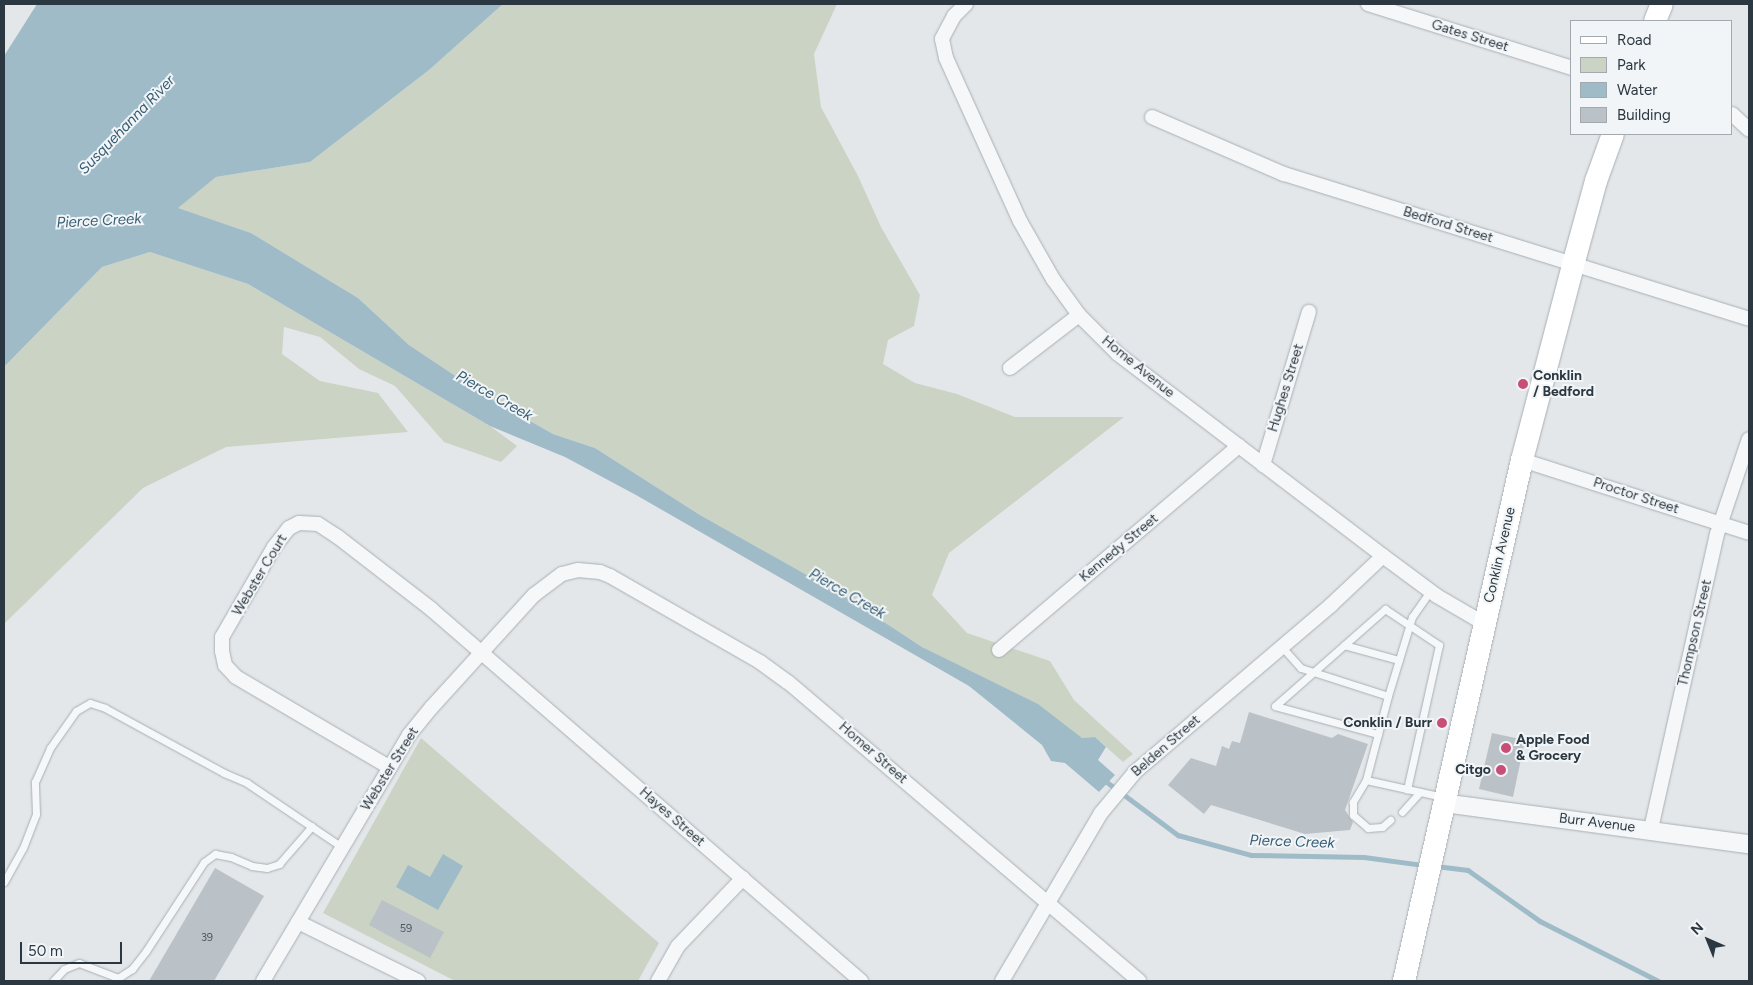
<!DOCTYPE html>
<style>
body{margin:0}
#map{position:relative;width:1753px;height:985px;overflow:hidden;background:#e3e7ea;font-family:Figtree,sans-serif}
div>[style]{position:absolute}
.green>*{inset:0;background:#cbd4c4}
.water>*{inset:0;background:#9fbbc8}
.stream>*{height:4.5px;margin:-2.25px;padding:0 2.25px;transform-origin:2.25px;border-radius:2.25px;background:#9fbbc8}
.building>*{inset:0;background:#bac1c7}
.roads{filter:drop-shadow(0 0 1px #a8afb4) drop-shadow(0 0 1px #a8afb4)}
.service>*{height:7px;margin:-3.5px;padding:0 3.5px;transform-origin:3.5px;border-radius:3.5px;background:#f5f7f9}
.minor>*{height:14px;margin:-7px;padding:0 7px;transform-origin:7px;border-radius:7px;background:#f5f7f9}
.tertiary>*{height:18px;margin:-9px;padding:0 9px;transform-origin:9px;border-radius:9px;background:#f5f7f9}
.primary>*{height:22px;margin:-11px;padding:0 11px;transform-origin:11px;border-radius:11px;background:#fff}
.dots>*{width:14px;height:14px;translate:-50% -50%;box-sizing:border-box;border:2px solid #f2f5f7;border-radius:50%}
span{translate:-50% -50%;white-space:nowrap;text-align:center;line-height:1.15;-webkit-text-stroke:4px #f2f5f7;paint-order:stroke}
.number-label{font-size:11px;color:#4f5a63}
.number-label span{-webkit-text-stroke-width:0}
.street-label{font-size:14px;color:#2b3842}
.poi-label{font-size:14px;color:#2b3842;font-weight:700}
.left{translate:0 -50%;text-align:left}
.right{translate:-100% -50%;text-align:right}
.water-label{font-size:15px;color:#375e74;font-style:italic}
.frame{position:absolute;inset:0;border:5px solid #2b3842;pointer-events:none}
.legend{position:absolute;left:1570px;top:20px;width:162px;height:115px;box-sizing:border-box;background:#f2f5f7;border:1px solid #a2a9af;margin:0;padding:6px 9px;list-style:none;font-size:15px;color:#2b3842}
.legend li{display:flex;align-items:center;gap:10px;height:25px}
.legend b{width:25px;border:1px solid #a2a9af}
.north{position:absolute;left:1683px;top:915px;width:50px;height:50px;-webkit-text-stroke:4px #f2f5f7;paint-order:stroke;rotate:316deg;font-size:14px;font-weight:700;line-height:20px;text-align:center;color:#2b3842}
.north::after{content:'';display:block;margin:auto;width:18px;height:22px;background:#2b3842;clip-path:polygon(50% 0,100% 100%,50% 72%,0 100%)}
.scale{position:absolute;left:20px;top:942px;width:102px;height:22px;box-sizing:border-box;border:2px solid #2b3842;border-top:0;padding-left:6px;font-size:15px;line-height:18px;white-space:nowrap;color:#2b3842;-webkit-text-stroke:4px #f2f5f7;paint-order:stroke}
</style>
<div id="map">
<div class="green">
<div style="clip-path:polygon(503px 4px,837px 4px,814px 54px,821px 107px,858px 176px,881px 227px,920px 295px,914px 326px,888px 340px,883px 364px,915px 383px,957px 394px,1015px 417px,1124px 417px,949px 553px,932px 595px,967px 633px,1050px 661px,1074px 700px,1133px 754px,1123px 762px,1095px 737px,1082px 738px,970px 672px,922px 647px,846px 597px,700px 515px,595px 448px,553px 434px,484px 395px,409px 345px,358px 298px,251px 233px,177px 208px,216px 177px,310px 162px,429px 70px)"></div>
<div style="clip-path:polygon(150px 252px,248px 284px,490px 426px,517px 446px,501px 462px,444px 442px,395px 386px,359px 369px,320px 337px,284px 327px,282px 354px,320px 381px,378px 393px,408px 432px,226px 447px,143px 488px,4px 624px,4px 367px,102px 267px)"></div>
<div style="clip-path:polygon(421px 738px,659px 943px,638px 981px,455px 981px,323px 913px)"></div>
</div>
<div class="water">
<div style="clip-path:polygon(37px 4px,503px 4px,429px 70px,310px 162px,216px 177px,178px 208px,251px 233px,358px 298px,409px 345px,484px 395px,553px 434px,595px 448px,700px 515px,846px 597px,922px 647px,1038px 704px,1082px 738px,1095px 737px,1106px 747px,1098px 760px,1115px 775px,1099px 792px,1065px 763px,1051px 761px,1042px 745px,969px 686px,636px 495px,565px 457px,490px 426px,248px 284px,150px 252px,102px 267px,4px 367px,4px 56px)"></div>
<div style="clip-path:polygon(443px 854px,463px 866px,438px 910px,396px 887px,408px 865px,430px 877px)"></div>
</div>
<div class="stream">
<div style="left:1103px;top:779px;width:94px;rotate:36.7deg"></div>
<div style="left:1178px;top:835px;width:76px;rotate:15.3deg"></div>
<div style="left:1251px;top:855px;width:113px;rotate:1deg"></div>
<div style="left:1364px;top:857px;width:60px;rotate:7.7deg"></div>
<div style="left:1436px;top:866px;width:32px;rotate:7deg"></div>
<div style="left:1468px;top:870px;width:88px;rotate:35.3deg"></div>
<div style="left:1540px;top:921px;width:133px;rotate:26.8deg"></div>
</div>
<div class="building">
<div style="clip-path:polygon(1249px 712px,1332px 738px,1338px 734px,1368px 744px,1345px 810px,1353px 822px,1350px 830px,1305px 834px,1211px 805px,1204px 814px,1168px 785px,1191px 758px,1216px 766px,1222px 746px,1229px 749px,1232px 741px,1240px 743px)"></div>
<div style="clip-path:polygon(1492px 733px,1525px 740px,1513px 797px,1479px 789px)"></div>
<div style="clip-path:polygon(215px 868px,264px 896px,214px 981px,149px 981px)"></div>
<div style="clip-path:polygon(382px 900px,444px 932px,430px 958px,369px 925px)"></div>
</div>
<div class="roads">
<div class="service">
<div style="left:1344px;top:645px;width:57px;rotate:15.3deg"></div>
<div style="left:1282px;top:647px;width:28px;rotate:48deg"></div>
<div style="left:1301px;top:668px;width:91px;rotate:17.8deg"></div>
<div style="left:1388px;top:696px;width:83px;rotate:-73.1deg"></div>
<div style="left:1412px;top:617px;width:32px;rotate:-55deg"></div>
<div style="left:1388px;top:696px;width:87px;rotate:104.7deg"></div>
<div style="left:1366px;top:780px;width:79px;rotate:12.4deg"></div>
<div style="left:1275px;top:706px;width:147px;rotate:-41.4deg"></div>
<div style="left:1385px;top:609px;width:65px;rotate:33.7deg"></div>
<div style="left:1439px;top:645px;width:148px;rotate:102.5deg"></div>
<div style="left:1275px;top:706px;width:107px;rotate:15.2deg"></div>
<div style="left:1366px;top:780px;width:26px;rotate:121deg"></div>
<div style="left:1353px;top:802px;width:13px;rotate:90deg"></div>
<div style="left:1353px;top:815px;width:20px;rotate:41deg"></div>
<div style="left:1368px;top:828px;width:14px;rotate:-4deg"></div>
<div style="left:1382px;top:827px;width:11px;rotate:-41deg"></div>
<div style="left:1402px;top:812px;width:27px;rotate:-48deg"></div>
<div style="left:4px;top:882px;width:39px;rotate:-61deg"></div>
<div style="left:23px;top:848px;width:36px;rotate:-69deg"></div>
<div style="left:36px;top:814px;width:32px;rotate:-92deg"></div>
<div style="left:35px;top:782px;width:37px;rotate:-66deg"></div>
<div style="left:50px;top:748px;width:45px;rotate:-54.9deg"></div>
<div style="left:76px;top:711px;width:16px;rotate:-30deg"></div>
<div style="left:90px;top:703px;width:16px;rotate:18deg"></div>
<div style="left:105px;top:708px;width:136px;rotate:28.6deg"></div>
<div style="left:224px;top:773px;width:25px;rotate:23deg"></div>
<div style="left:247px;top:783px;width:115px;rotate:34deg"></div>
<div style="left:53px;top:981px;width:16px;rotate:-47deg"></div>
<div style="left:64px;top:969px;width:16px;rotate:-22deg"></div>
<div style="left:79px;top:963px;width:42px;rotate:21deg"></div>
<div style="left:118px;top:978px;width:17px;rotate:-33deg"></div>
<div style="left:132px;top:969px;width:23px;rotate:-52deg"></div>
<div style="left:146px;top:951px;width:106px;rotate:-56.9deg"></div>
<div style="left:204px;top:862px;width:14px;rotate:-36deg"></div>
<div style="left:215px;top:854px;width:16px;rotate:11deg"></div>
<div style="left:231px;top:857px;width:23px;rotate:23deg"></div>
<div style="left:252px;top:866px;width:15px;rotate:8deg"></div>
<div style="left:267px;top:868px;width:13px;rotate:-18deg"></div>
<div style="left:279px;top:864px;width:50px;rotate:-49deg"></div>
</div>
<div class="minor">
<div style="left:966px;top:4px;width:17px;rotate:135deg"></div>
<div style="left:954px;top:16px;width:26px;rotate:118deg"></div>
<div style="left:942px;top:39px;width:19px;rotate:78deg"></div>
<div style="left:946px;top:58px;width:179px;rotate:65.6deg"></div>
<div style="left:1020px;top:221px;width:67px;rotate:60.4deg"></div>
<div style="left:1053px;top:279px;width:44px;rotate:54.2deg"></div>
<div style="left:1079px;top:315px;width:55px;rotate:45deg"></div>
<div style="left:1118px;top:354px;width:333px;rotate:37.3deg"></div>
<div style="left:1383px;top:556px;width:67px;rotate:36.5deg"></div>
<div style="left:1437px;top:596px;width:56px;rotate:30.3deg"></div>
<div style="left:1368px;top:4px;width:214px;rotate:17.4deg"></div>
<div style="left:1732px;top:114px;width:23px;rotate:43deg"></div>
<div style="left:1152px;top:117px;width:144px;rotate:23.4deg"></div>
<div style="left:1284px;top:174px;width:487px;rotate:17.3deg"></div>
<div style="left:1010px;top:368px;width:87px;rotate:-37.5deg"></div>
<div style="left:1522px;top:460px;width:238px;rotate:17.8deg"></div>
<div style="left:1263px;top:465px;width:160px;rotate:-73.3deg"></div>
<div style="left:999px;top:650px;width:315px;rotate:-40.4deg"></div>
<div style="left:389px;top:767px;width:178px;rotate:-149.5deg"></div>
<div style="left:236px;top:677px;width:16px;rotate:-133deg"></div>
<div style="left:225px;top:665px;width:14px;rotate:-102deg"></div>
<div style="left:222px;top:651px;width:14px;rotate:-90deg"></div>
<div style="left:222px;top:637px;width:104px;rotate:-60deg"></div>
<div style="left:274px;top:547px;width:24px;rotate:-52deg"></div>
<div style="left:289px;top:528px;width:11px;rotate:-27deg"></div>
<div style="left:299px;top:523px;width:19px;rotate:3deg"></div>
<div style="left:318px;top:524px;width:24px;rotate:33deg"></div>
<div style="left:338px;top:537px;width:118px;rotate:37.7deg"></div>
<div style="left:431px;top:609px;width:569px;rotate:40.86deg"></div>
<div style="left:1651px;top:829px;width:302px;rotate:-77.4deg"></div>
<div style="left:1717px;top:534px;width:100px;rotate:-71.4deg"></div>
<div style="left:298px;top:922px;width:134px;rotate:26.2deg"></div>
<div style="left:263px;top:981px;width:286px;rotate:-59.3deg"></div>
<div style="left:409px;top:735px;width:35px;rotate:-51deg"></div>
<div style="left:431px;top:708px;width:153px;rotate:-47.7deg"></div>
<div style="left:534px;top:595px;width:35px;rotate:-37deg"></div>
<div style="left:562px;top:574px;width:16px;rotate:-14deg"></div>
<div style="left:578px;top:570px;width:22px;rotate:5deg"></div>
<div style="left:600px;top:572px;width:11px;rotate:22deg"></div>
<div style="left:610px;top:576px;width:173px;rotate:29.8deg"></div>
<div style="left:760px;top:662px;width:34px;rotate:36deg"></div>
<div style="left:788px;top:682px;width:461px;rotate:40.4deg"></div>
<div style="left:658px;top:981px;width:40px;rotate:-60.3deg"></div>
<div style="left:678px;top:946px;width:94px;rotate:-46.3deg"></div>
<div style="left:1002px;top:981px;width:195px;rotate:-59.5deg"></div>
<div style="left:1101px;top:813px;width:53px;rotate:-50.3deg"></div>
<div style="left:1135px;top:772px;width:257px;rotate:-40.4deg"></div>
<div style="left:1331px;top:605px;width:71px;rotate:-43.3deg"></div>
</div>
<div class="tertiary">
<div style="left:1444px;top:803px;width:308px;rotate:7.7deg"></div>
</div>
<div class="primary">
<div style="left:1655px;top:21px;width:18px;rotate:-68deg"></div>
<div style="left:1404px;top:981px;width:534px;rotate:-77.24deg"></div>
<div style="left:1522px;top:460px;width:202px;rotate:-75.3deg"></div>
<div style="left:1573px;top:265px;width:87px;rotate:-74.7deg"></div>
<div style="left:1596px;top:181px;width:50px;rotate:-70.1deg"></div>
</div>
</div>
<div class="dots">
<div style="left:1523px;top:384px;background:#c94e77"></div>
<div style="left:1442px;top:723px;background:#c94e77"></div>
<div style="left:1506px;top:748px;background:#c94e77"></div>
<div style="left:1501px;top:770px;background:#c94e77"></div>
</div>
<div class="number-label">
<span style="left:406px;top:929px">59</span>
<span style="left:207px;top:938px">39</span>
</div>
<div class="street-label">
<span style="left:1470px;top:36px;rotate:17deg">Gates Street</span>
<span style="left:1448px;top:225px;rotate:17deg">Bedford Street</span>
<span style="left:1138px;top:367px;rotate:39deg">Home Avenue</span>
<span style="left:1286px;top:388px;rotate:-73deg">Hughes Street</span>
<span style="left:1636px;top:496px;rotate:18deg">Proctor Street</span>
<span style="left:1119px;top:548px;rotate:-40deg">Kennedy Street</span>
<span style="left:1500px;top:555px;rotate:-77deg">Conklin Avenue</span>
<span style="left:260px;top:575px;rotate:-59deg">Webster Court</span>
<span style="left:1695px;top:633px;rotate:-77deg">Thompson Street</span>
<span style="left:1166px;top:746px;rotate:-41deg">Belden Street</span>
<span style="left:873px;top:753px;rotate:41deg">Homer Street</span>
<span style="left:390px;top:769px;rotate:-58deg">Webster Street</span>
<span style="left:672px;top:817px;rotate:41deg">Hayes Street</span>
<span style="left:1597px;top:823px;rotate:7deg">Burr Avenue</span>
</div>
<div class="poi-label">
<span class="left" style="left:1533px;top:384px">Conklin<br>/ Bedford</span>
<span class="right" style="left:1432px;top:723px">Conklin / Burr</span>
<span class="left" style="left:1516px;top:748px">Apple Food<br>&amp; Grocery</span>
<span class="right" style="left:1491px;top:770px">Citgo</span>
</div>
<div class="water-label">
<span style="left:127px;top:125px;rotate:-46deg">Susquehanna River</span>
<span style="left:99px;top:221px;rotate:-3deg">Pierce Creek</span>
<span style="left:494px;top:396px;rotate:30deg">Pierce Creek</span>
<span style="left:847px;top:594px;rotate:30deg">Pierce Creek</span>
<span style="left:1292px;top:842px;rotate:2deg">Pierce Creek</span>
</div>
<div class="frame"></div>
<ul class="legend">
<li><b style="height:6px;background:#fff"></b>Road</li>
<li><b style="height:14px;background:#cbd4c4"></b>Park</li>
<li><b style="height:14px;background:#9fbbc8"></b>Water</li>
<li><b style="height:14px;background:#bac1c7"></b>Building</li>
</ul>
<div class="north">N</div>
<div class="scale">50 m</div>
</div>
